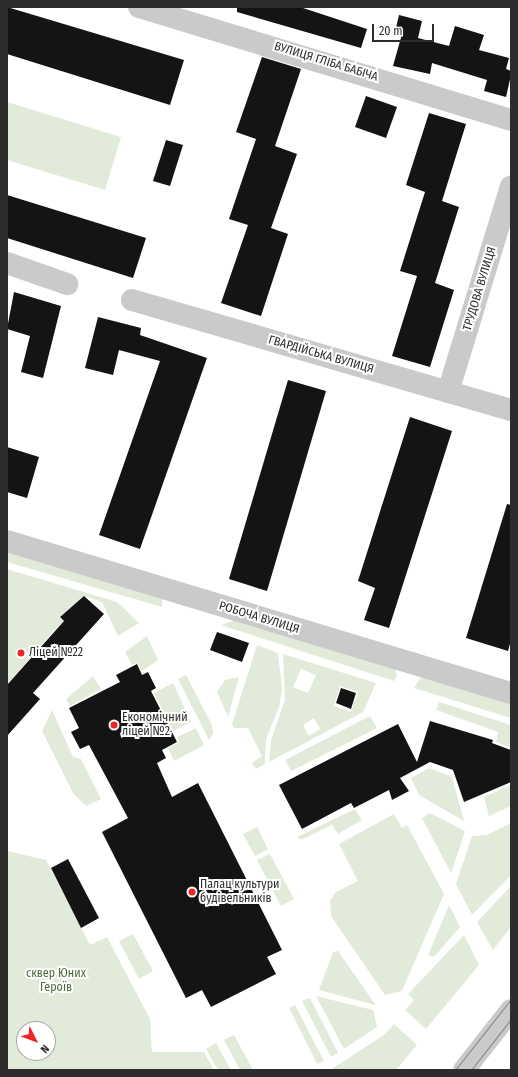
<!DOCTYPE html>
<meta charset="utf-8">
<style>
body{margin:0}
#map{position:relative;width:518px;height:1077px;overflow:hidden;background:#fff;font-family:"Fira Sans Condensed",sans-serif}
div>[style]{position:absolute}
.green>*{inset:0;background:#e2ebd9}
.building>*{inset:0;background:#141414}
.minor>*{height:22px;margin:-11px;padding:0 11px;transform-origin:11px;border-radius:11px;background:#cacaca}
.tertiary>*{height:22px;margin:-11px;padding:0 11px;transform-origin:11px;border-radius:11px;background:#cacaca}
.tram>*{height:1px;margin:-0.5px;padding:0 0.5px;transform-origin:0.5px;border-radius:0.5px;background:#828282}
.dots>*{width:11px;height:11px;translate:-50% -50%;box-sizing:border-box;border:2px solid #fff;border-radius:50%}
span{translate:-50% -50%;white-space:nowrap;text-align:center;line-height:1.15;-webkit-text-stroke:4px #fff;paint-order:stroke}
.street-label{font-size:12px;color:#2d2d2d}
.poi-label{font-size:12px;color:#2d2d2d}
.left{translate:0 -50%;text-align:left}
.park-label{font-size:12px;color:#4d6b38}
.frame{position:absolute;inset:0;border:8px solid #2d2d2d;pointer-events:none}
.north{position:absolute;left:16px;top:1021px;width:40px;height:40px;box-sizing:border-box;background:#fff;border:1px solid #ababab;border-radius:50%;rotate:132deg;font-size:11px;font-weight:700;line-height:16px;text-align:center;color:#2d2d2d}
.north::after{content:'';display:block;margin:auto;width:14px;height:18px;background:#ef2429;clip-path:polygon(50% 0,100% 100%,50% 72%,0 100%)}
.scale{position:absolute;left:372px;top:24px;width:62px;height:18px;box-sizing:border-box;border:2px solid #2d2d2d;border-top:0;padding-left:5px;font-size:12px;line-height:14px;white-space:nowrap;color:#2d2d2d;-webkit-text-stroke:3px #fff;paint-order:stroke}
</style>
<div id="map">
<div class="green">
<div style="clip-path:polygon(7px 102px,121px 137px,105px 190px,7px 160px)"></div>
<div style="clip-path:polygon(7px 552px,162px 599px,162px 607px,7px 562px)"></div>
<div style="clip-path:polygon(7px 569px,117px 602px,139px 623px,118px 636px,102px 602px,84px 596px,59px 617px,63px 621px,7px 684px)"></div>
<div style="clip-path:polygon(235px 620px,394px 667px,397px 675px,394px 681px,221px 625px)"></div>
<div style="clip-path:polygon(147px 636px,158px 660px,142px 671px,137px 663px,132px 665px,125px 652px)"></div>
<div style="clip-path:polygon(257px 645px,278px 653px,282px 689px,279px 707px,266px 739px,265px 764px,256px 769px,252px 763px,262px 756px,248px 728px,234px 728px,232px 724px)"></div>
<div style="clip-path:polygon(evenodd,283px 654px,376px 683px,363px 712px,269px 762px,271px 740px,285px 700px,283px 654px,301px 669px,316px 675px,308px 693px,293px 687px,301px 669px,283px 654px,340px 686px,358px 692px,351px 712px,334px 706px,340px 686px,283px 654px,314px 718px,320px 729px,309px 736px,303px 725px,314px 718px)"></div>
<div style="clip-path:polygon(186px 675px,212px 725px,213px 733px,209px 740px,178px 679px)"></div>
<div style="clip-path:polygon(93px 676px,101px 689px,70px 706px,66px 699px)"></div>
<div style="clip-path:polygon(239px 677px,228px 717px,217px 692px,225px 680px)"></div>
<div style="clip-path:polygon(421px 677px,511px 702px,511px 718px,414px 688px)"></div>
<div style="clip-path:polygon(173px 683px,191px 722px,173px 731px,154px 693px)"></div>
<div style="clip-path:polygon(439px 702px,511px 725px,511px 748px,496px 742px,498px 732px,436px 710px)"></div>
<div style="clip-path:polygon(52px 710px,73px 757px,81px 759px,101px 799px,86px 806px,73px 793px,42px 731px)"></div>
<div style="clip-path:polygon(370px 716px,377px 728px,291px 771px,285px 760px)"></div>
<div style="clip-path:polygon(196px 728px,204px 745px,174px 761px,168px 748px,179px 742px,177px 737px)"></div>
<div style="clip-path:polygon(429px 768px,452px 777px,464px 821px,419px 795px,411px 778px)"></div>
<div style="clip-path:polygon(511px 785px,511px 806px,489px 816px,484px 797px)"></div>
<div style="clip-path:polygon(355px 809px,362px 820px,338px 834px,332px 825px,301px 840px,297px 837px)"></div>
<div style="clip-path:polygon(430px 813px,465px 831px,451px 873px,422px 818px)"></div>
<div style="clip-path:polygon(394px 814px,402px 828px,407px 825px,444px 894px,402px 991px,385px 995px,331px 916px,330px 901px,336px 892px,358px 881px,339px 844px)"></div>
<div style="clip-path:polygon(511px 823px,510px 876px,472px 915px,456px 884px,472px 836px,487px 835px)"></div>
<div style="clip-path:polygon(257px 827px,268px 849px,255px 856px,243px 834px)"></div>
<div style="clip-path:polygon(evenodd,7px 851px,46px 860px,90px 945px,107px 937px,150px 1019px,152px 1052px,204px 1052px,214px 1070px,7px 1070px,7px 851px,24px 1029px,48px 1029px,48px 1053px,24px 1053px,24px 1029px)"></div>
<div style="clip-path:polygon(270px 854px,294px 899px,281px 906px,257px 860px)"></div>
<div style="clip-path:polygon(511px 886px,511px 927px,493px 950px,477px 922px)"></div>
<div style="clip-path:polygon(449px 905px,460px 927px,434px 957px,428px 955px)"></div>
<div style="clip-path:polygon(133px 934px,153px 971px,139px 979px,119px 941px)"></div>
<div style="clip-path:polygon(464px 935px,479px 965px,426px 1029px,405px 1010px,414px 1000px,408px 994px)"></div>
<div style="clip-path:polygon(338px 951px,375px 1004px,375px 1005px,319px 990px,333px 952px)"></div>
<div style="clip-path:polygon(316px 996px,373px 1010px,377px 1027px,344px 1049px)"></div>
<div style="clip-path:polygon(310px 998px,338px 1053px,331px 1057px,302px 1001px)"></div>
<div style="clip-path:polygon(295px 1005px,324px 1061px,317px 1064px,289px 1008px)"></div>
<div style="clip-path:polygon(394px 1024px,417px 1045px,396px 1070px,330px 1070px,384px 1035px)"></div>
<div style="clip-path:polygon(234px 1035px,253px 1070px,240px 1070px,224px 1040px)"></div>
<div style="clip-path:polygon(216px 1043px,231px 1070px,218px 1070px,206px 1049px)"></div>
</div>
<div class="building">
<div style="clip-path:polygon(7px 7px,184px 60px,170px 105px,7px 54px)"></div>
<div style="clip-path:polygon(237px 7px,300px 7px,367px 29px,361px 48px,237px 12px)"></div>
<div style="clip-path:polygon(399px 15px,422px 21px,418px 38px,449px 46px,455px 26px,484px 35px,479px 50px,509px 58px,506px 69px,511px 71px,511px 75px,506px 97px,484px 91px,487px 80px,432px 63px,430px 74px,393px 66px,402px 34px,395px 32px)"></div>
<div style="clip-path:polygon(262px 57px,301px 69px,275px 146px,297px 154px,271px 228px,288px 234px,261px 316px,221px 303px,248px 225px,229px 219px,256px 139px,236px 132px)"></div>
<div style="clip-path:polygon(366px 96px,397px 107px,386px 138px,355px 127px)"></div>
<div style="clip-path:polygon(429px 113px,466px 124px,442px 201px,459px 207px,435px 283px,454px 290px,430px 367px,392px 356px,417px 276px,400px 271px,425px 192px,406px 185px)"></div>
<div style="clip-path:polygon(166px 140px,183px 145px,170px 186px,153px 181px)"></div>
<div style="clip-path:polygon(7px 195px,146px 238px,133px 278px,7px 238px)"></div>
<div style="clip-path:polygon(14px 292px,61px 306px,43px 378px,21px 372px,30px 336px,7px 329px)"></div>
<div style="clip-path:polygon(98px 317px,141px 328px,140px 335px,207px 358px,140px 549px,99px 535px,160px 361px,119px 350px,113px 375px,85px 368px)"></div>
<div style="clip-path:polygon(288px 380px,326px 391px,267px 591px,229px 579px)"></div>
<div style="clip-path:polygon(410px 417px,452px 431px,389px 628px,364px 620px,375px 588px,358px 581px)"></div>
<div style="clip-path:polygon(7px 447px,39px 457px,27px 498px,7px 492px)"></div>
<div style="clip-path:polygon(507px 504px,511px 505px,511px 640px,508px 651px,466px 638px)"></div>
<div style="clip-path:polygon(84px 596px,104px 614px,33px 693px,40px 699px,7px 736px,7px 685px,64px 621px,60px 617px)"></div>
<div style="clip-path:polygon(217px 632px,249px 643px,242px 662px,210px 650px)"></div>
<div style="clip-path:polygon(137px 664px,142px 675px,148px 672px,156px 688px,151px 691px,177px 742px,162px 750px,166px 758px,157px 763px,172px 797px,198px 783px,282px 950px,267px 957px,276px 974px,211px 1007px,202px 990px,186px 998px,102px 832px,128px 818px,89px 745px,80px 749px,71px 732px,79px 728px,69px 708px,120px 682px,116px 675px)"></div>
<div style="clip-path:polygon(341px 688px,356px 693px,351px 709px,336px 703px)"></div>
<div style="clip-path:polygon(430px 721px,493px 740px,492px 743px,511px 750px,511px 782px,464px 802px,453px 770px,430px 762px,400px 778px,409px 791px,392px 800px,389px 790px,354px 808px,351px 803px,302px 829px,279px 785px,398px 724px,417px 762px)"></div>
<div style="clip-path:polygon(68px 859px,99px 918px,81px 928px,51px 868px)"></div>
</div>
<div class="minor">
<div style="left:139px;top:7px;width:389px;rotate:16.9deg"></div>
<div style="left:7px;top:263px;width:64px;rotate:19.3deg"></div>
<div style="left:132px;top:300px;width:395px;rotate:16.2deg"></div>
<div style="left:448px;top:392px;width:215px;rotate:-73deg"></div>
<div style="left:7px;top:541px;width:526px;rotate:16.78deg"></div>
</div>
<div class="tertiary">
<div style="left:464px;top:1070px;width:76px;rotate:-51.9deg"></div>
</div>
<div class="tram">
<div style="left:455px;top:1070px;width:90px;rotate:-51.7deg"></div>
<div style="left:471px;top:1070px;width:65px;rotate:-51.9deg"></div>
</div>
<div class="dots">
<div style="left:21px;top:653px;background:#ef2429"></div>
<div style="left:114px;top:725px;background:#ef2429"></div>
<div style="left:192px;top:892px;background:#ef2429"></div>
</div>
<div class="street-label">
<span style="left:326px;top:62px;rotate:17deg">ВУЛИЦЯ ГЛІБА БАБІЧА</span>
<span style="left:480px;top:289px;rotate:-73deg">ТРУДОВА ВУЛИЦЯ</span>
<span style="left:321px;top:355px;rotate:16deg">ГВАРДІЙСЬКА ВУЛИЦЯ</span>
<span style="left:259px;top:618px;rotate:17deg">РОБОЧА ВУЛИЦЯ</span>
</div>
<div class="poi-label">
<span class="left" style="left:29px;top:653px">Ліцей №22</span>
<span class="left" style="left:122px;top:725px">Економічний<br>ліцей №2</span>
<span class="left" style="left:200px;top:892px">Палац культури<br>будівельників</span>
</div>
<div class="park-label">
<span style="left:56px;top:981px">сквер Юних<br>Героїв</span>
</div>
<div class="frame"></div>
<div class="north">N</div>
<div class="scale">20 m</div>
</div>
